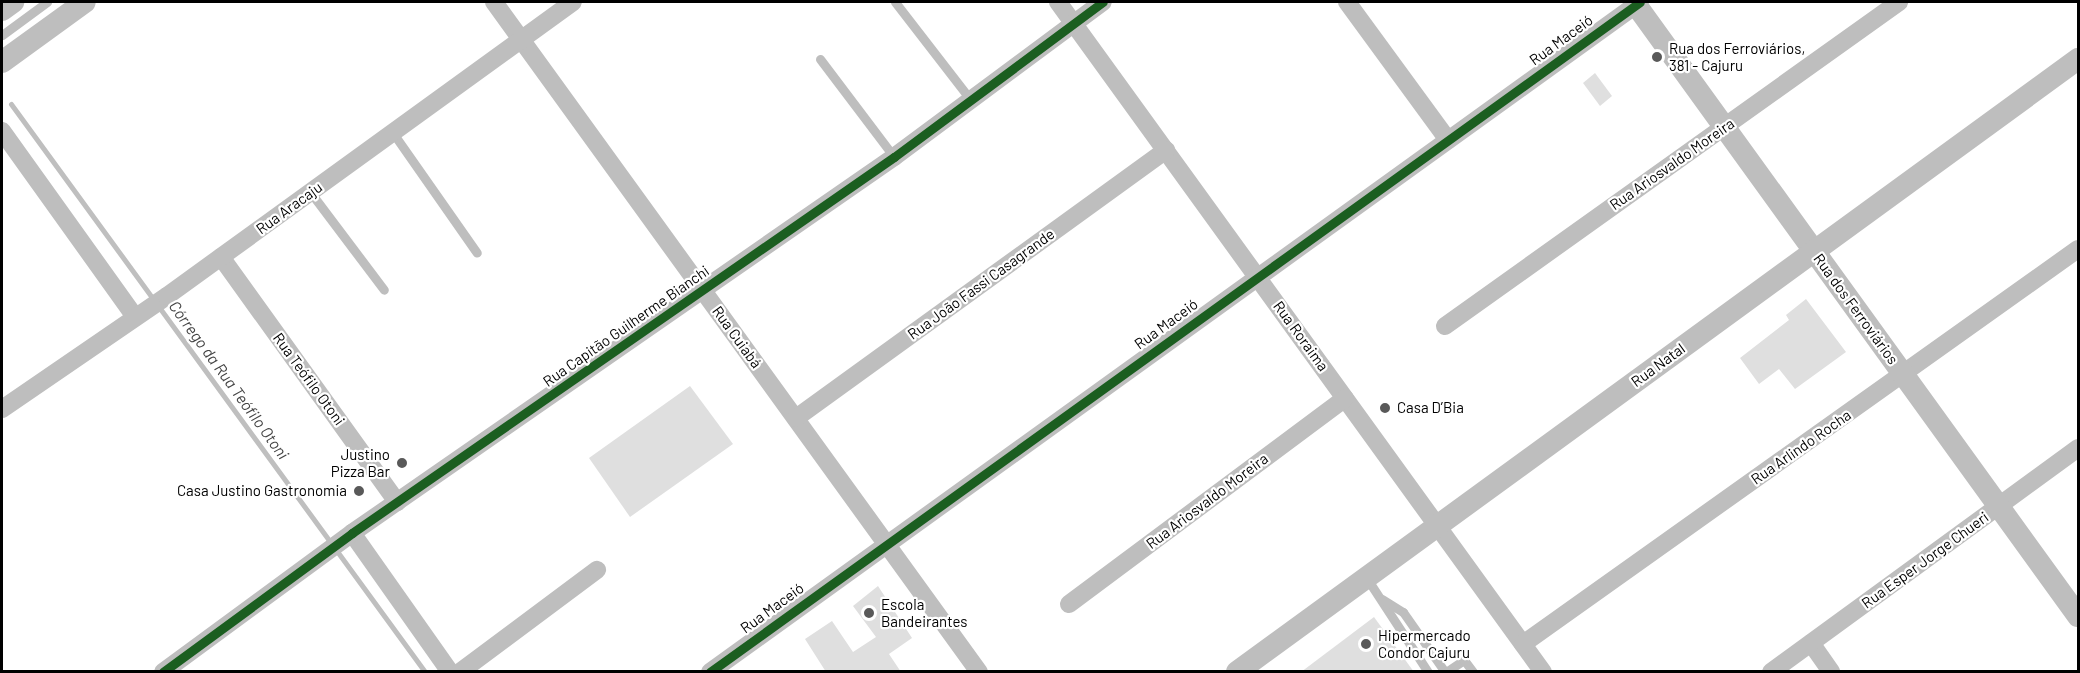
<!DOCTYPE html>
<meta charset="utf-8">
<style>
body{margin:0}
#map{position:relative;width:2080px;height:673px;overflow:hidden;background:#fff;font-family:Barlow,sans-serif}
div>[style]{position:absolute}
.stream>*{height:5px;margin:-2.5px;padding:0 2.5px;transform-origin:2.5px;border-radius:2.5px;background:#bfbfbf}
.building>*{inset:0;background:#dfdfdf}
.service>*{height:9px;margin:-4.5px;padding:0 4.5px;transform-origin:4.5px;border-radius:4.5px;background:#bebebe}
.minor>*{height:18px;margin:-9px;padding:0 9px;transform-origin:9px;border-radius:9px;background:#bebebe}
.tertiary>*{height:22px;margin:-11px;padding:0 11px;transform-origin:11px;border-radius:11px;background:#bebebe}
.cycleway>*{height:9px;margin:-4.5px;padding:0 4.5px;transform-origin:4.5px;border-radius:4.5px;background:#1b5e20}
.dots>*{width:16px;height:16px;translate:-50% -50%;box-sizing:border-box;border:3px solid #fff;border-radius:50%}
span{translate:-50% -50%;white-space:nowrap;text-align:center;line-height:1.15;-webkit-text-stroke:4.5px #fff;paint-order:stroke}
.street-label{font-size:15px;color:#000}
.poi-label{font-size:15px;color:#000}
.left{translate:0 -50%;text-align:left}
.right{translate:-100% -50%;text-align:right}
.water-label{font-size:16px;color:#444;font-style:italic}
.frame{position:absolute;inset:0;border:3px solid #000;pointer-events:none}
</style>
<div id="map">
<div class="stream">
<div style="left:11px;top:104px;width:703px;rotate:53.91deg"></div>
</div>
<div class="building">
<div style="clip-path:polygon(1595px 73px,1612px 96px,1600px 106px,1583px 83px)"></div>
<div style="clip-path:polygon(1806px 299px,1846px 352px,1795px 389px,1779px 369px,1759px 384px,1740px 358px,1789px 320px,1786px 315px)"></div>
<div style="clip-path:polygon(690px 386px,733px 444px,630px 517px,589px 458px)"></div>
<div style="clip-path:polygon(878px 586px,912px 638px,889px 654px,901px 672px,826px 672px,805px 639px,832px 621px,853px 652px,876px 637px,853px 606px)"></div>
<div style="clip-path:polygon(1374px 617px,1414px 672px,1301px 672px)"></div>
</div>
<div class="service">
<div style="left:895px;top:2px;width:123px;rotate:52.3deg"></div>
<div style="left:2px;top:35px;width:56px;rotate:-36.3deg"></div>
<div style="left:820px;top:59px;width:123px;rotate:52.9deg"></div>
<div style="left:393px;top:133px;width:146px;rotate:55deg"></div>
<div style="left:311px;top:193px;width:121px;rotate:53deg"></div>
<div style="left:1366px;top:577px;width:113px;rotate:56.9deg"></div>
<div style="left:1382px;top:599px;width:25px;rotate:32deg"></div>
<div style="left:1403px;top:612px;width:73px;rotate:55deg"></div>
<div style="left:1446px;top:672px;width:22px;rotate:-34deg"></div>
<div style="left:1464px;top:660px;width:15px;rotate:53deg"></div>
</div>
<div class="minor">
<div style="left:494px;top:2px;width:827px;rotate:54.1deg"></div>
<div style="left:1058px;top:2px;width:827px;rotate:54.1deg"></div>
<div style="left:1347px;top:2px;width:171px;rotate:53.8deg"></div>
<div style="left:2px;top:131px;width:229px;rotate:54.4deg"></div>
<div style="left:221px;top:257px;width:302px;rotate:54.3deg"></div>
<div style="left:1445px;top:326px;width:558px;rotate:-35.51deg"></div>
<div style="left:2px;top:409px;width:200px;rotate:-34.4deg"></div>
<div style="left:167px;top:296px;width:501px;rotate:-35.91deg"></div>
<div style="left:796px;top:418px;width:457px;rotate:-35.9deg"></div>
<div style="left:352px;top:533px;width:170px;rotate:54.8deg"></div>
<div style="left:1069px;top:604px;width:344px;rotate:-36.7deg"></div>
<div style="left:1811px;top:643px;width:35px;rotate:55deg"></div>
<div style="left:1523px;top:644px;width:681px;rotate:-35.44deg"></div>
<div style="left:163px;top:672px;width:235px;rotate:-36.3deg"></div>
<div style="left:352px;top:533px;width:660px;rotate:-34.75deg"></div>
<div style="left:894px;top:157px;width:260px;rotate:-36.6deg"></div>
<div style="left:460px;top:672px;width:171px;rotate:-36.7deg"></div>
<div style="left:710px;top:672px;width:1146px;rotate:-35.77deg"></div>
<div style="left:1771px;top:672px;width:380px;rotate:-36.1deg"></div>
</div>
<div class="tertiary">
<div style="left:1634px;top:2px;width:758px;rotate:54.13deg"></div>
<div style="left:2px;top:10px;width:14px;rotate:-36deg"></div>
<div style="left:2px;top:62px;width:102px;rotate:-35.9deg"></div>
<div style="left:1237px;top:672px;width:1041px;rotate:-36.09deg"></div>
</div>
<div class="cycleway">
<div style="left:163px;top:672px;width:235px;rotate:-36.3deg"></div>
<div style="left:352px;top:533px;width:660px;rotate:-34.75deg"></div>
<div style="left:894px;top:157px;width:260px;rotate:-36.6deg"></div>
<div style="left:710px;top:672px;width:1146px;rotate:-35.77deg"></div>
</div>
<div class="dots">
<div style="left:1657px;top:57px;background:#595959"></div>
<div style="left:1385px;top:408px;background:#595959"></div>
<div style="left:402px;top:463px;background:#595959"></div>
<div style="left:359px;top:491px;background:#595959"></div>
<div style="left:869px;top:613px;background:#595959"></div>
<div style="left:1366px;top:644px;background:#595959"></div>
</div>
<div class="street-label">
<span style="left:1561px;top:40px;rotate:-36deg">Rua Maceió</span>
<span style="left:1672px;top:164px;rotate:-35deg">Rua Ariosvaldo Moreira</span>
<span style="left:289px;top:208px;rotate:-36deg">Rua Aracaju</span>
<span style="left:981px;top:284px;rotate:-36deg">Rua João Fassi Casagrande</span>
<span style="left:1856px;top:309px;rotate:54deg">Rua dos Ferroviários</span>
<span style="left:1166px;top:324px;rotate:-36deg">Rua Maceió</span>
<span style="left:626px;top:326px;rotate:-35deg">Rua Capitão Guilherme Bianchi</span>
<span style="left:1301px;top:336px;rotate:54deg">Rua Roraima</span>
<span style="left:737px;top:337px;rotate:54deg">Rua Cuiabá</span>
<span style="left:1658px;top:365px;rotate:-36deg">Rua Natal</span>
<span style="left:309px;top:379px;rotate:54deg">Rua Teófilo Otoni</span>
<span style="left:1801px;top:447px;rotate:-35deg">Rua Arlindo Rocha</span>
<span style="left:1207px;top:501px;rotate:-37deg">Rua Ariosvaldo Moreira</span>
<span style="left:1925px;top:560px;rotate:-36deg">Rua Esper Jorge Chueri</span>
<span style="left:772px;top:608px;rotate:-36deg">Rua Maceió</span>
</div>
<div class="poi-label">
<span class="left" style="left:1669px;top:57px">Rua dos Ferroviários,<br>381 - Cajuru</span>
<span class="left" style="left:1397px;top:408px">Casa D’Bia</span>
<span class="right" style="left:390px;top:463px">Justino<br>Pizza Bar</span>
<span class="right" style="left:347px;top:491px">Casa Justino Gastronomia</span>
<span class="left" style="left:881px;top:613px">Escola<br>Bandeirantes</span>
<span class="left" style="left:1378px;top:644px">Hipermercado<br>Condor Cajuru</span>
</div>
<div class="water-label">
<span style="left:229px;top:380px;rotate:54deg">Córrego da Rua Teófilo Otoni</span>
</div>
<div class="frame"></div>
</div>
